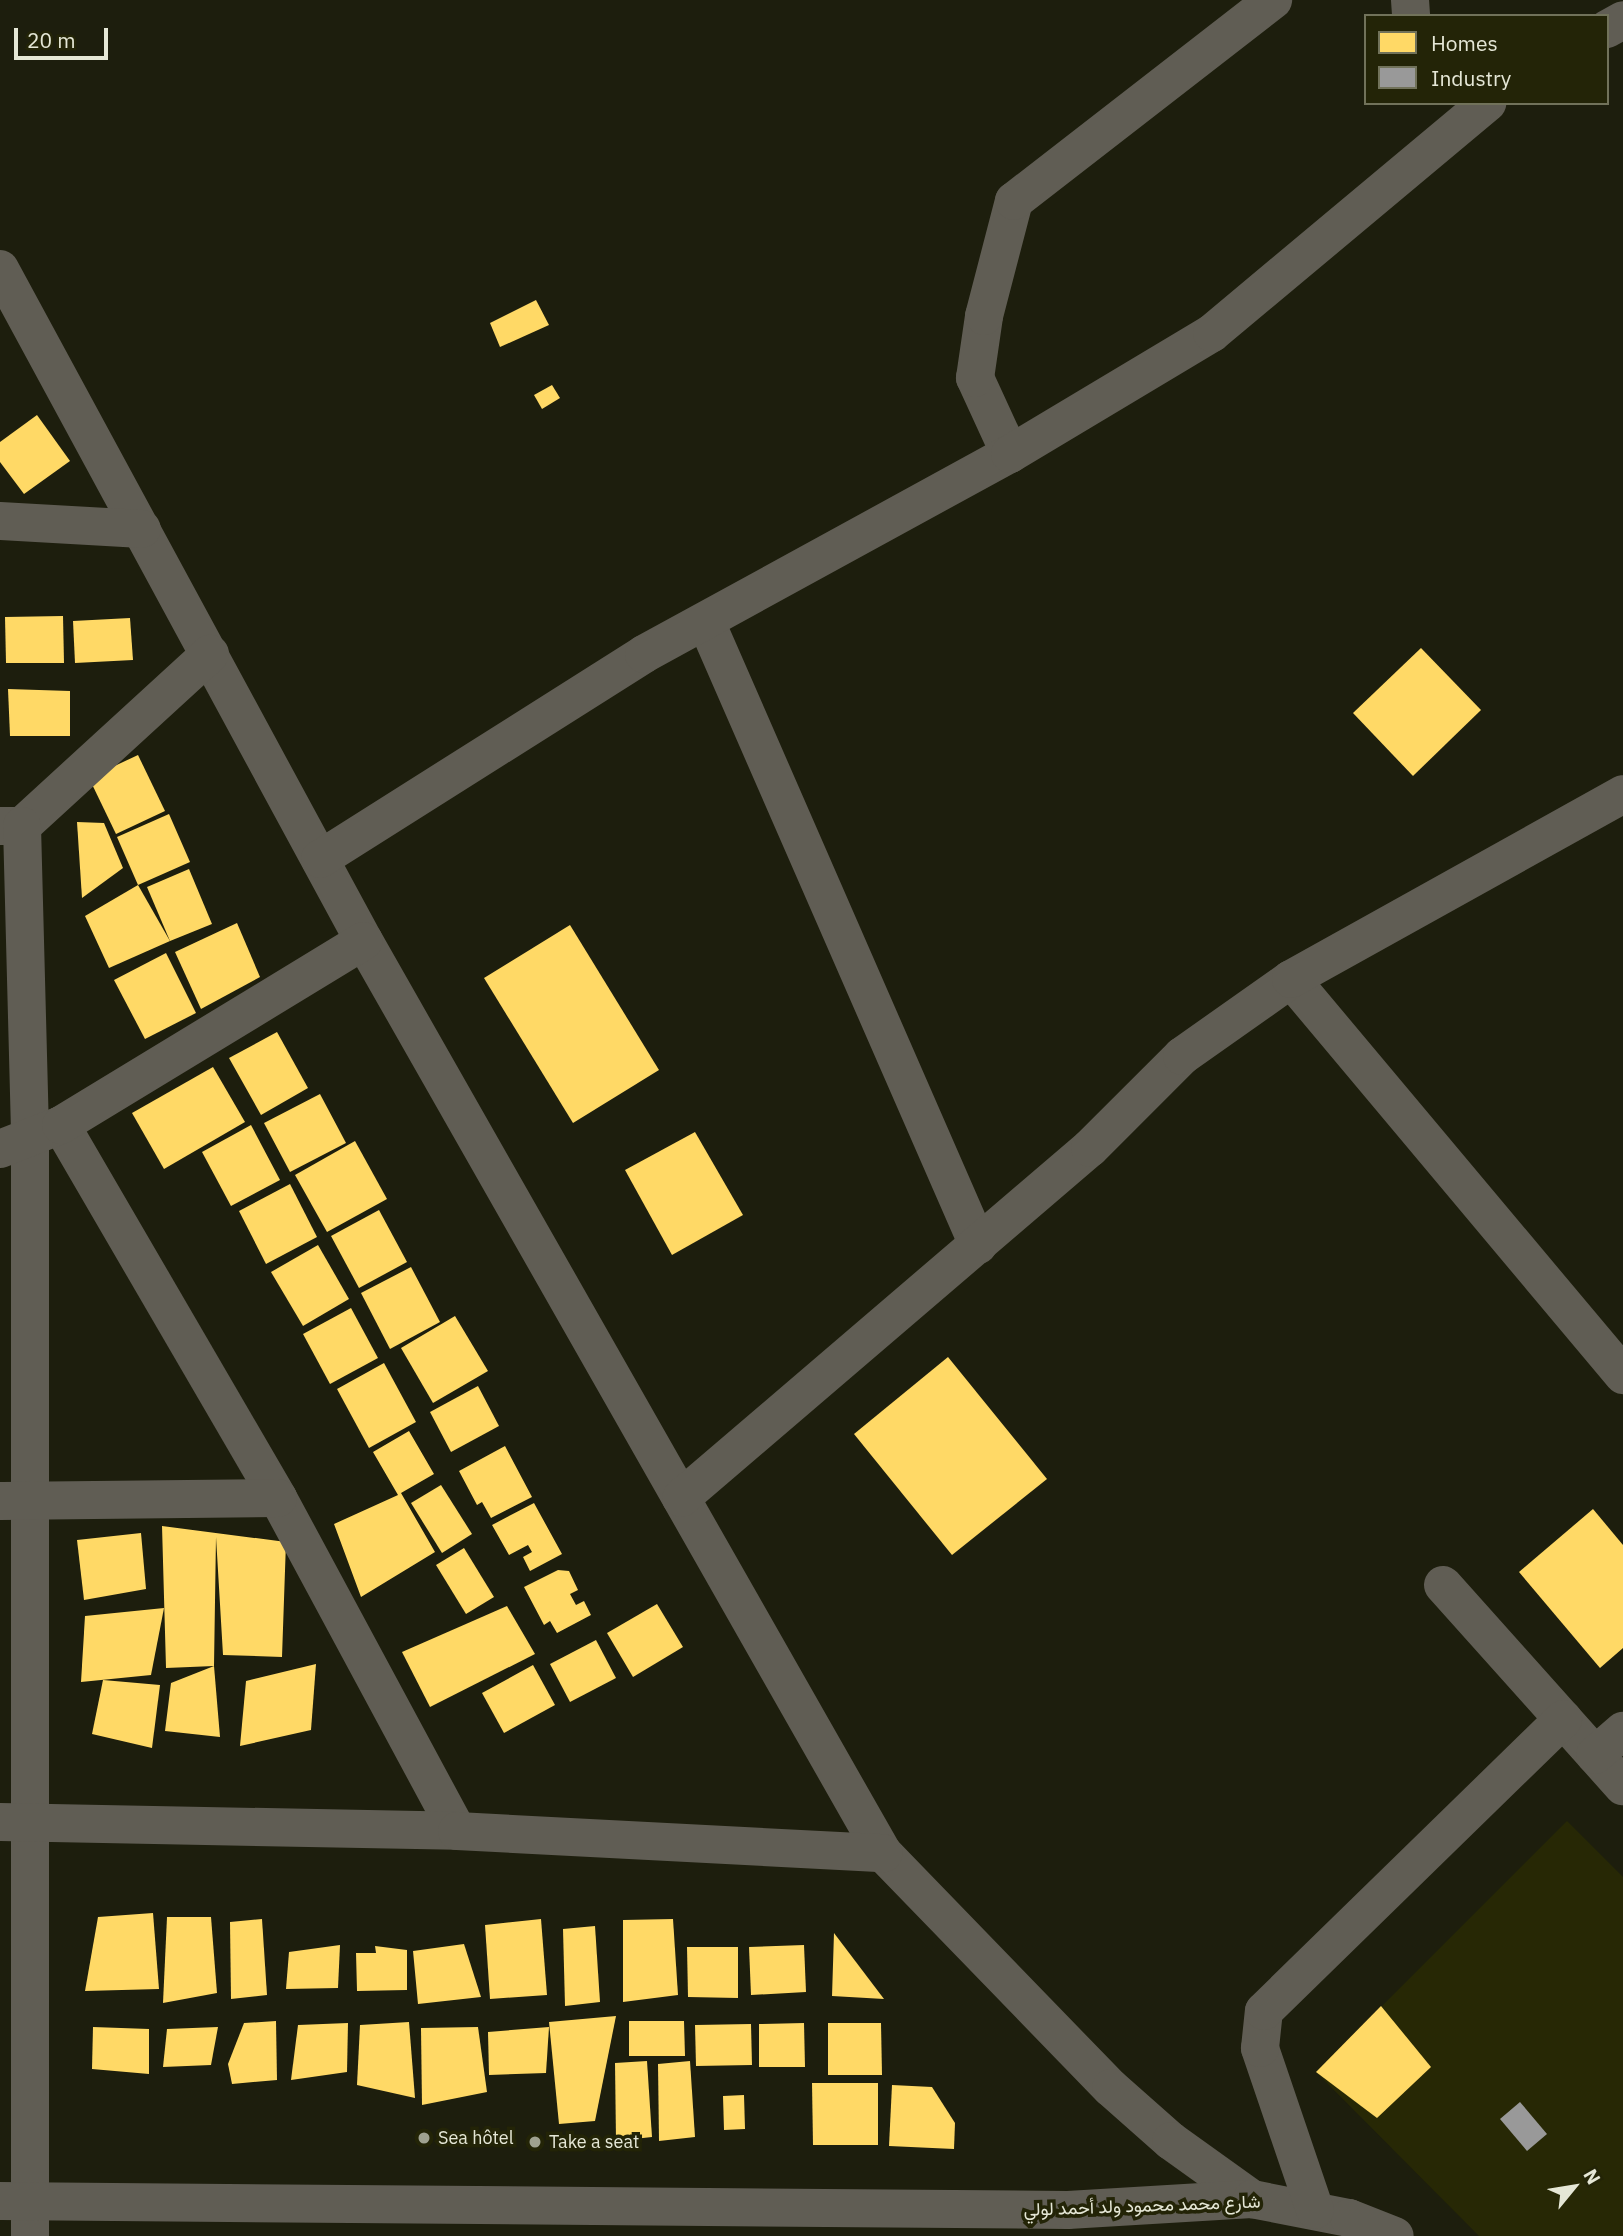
<!DOCTYPE html>
<meta charset="utf-8">
<style>
body{margin:0}
#map{position:relative;width:1623px;height:2236px;overflow:hidden;background:#1d1e0d;font-family:"IBM Plex Sans",Vazirmatn,sans-serif}
div>[style]{position:absolute}
.built>*{inset:0;background:#272805}
.homes>*{inset:0;background:#ffd966}
.industry>*{inset:0;background:#999}
.minor>*{height:38px;margin:-19px;padding:0 19px;transform-origin:19px;border-radius:19px;background:#605d54}
.dots>*{width:19px;height:19px;translate:-50% -50%;box-sizing:border-box;border:4px solid #232407;border-radius:50%}
span{translate:-50% -50%;white-space:nowrap;text-align:center;line-height:1.15;-webkit-text-stroke:7px #232407;paint-order:stroke}
.poi-label{font-size:18px;color:#e5e7d6}
.left{translate:0 -50%;text-align:left}
.street-label{font-size:18px;color:#e5e7d6}
.legend{position:absolute;left:1364px;top:14px;width:245px;height:91px;box-sizing:border-box;background:#232407;border:2px solid #71725a;margin:0;padding:9px 12px;list-style:none;font-size:21px;color:#e5e7d6}
.legend li{display:flex;align-items:center;gap:14px;height:35px}
.legend b{width:35px;border:2px solid #71725a}
.north{position:absolute;left:1539px;top:2152px;width:70px;height:70px;-webkit-text-stroke:5px #232407;paint-order:stroke;rotate:60deg;font-size:19px;font-weight:700;line-height:28px;text-align:center;color:#e5e7d6}
.north::after{content:'';display:block;margin:auto;width:24px;height:32px;background:#e5e7d6;clip-path:polygon(50% 0,100% 100%,50% 72%,0 100%)}
.scale{position:absolute;left:14px;top:28px;width:94px;height:32px;box-sizing:border-box;border:4px solid #e5e7d6;border-top:0;padding-left:9px;font-size:21px;line-height:24px;white-space:nowrap;color:#e5e7d6;-webkit-text-stroke:5px #232407;paint-order:stroke}
</style>
<div id="map">
<div class="built">
<div style="clip-path:polygon(1567px 1821px,1623px 1877px,1623px 2236px,1479px 2236px,1316px 2072px)"></div>
</div>
<div class="homes">
<div style="clip-path:polygon(536px 300px,549px 325px,500px 347px,490px 323px)"></div>
<div style="clip-path:polygon(552px 385px,560px 398px,542px 409px,534px 395px)"></div>
<div style="clip-path:polygon(37px 415px,70px 461px,24px 494px,0 462px,0 442px)"></div>
<div style="clip-path:polygon(63px 616px,64px 663px,6px 663px,5px 617px)"></div>
<div style="clip-path:polygon(130px 618px,133px 660px,75px 663px,73px 621px)"></div>
<div style="clip-path:polygon(1421px 648px,1481px 710px,1413px 776px,1353px 713px)"></div>
<div style="clip-path:polygon(8px 689px,70px 691px,70px 736px,10px 736px)"></div>
<div style="clip-path:polygon(138px 755px,165px 811px,116px 834px,89px 778px)"></div>
<div style="clip-path:polygon(169px 814px,190px 862px,138px 885px,117px 837px)"></div>
<div style="clip-path:polygon(77px 822px,104px 823px,123px 868px,82px 898px)"></div>
<div style="clip-path:polygon(189px 869px,212px 924px,170px 941px,147px 887px)"></div>
<div style="clip-path:polygon(138px 885px,170px 941px,109px 968px,85px 916px)"></div>
<div style="clip-path:polygon(237px 923px,260px 977px,201px 1009px,175px 952px)"></div>
<div style="clip-path:polygon(570px 925px,659px 1070px,573px 1123px,484px 978px)"></div>
<div style="clip-path:polygon(166px 953px,196px 1013px,145px 1039px,114px 980px)"></div>
<div style="clip-path:polygon(277px 1032px,308px 1088px,261px 1115px,229px 1058px)"></div>
<div style="clip-path:polygon(213px 1067px,245px 1122px,164px 1169px,132px 1113px)"></div>
<div style="clip-path:polygon(320px 1094px,346px 1143px,290px 1172px,264px 1123px)"></div>
<div style="clip-path:polygon(251px 1125px,280px 1180px,231px 1206px,202px 1152px)"></div>
<div style="clip-path:polygon(695px 1132px,743px 1215px,672px 1255px,625px 1170px)"></div>
<div style="clip-path:polygon(355px 1141px,387px 1199px,327px 1232px,295px 1175px)"></div>
<div style="clip-path:polygon(290px 1184px,317px 1237px,266px 1264px,239px 1211px)"></div>
<div style="clip-path:polygon(379px 1210px,407px 1262px,359px 1288px,331px 1236px)"></div>
<div style="clip-path:polygon(318px 1245px,349px 1299px,303px 1326px,271px 1272px)"></div>
<div style="clip-path:polygon(411px 1267px,440px 1322px,390px 1349px,361px 1293px)"></div>
<div style="clip-path:polygon(351px 1308px,378px 1358px,330px 1384px,303px 1334px)"></div>
<div style="clip-path:polygon(455px 1316px,488px 1371px,433px 1403px,401px 1348px)"></div>
<div style="clip-path:polygon(948px 1357px,1047px 1479px,952px 1555px,854px 1434px)"></div>
<div style="clip-path:polygon(384px 1363px,416px 1422px,369px 1448px,337px 1389px)"></div>
<div style="clip-path:polygon(478px 1386px,499px 1426px,451px 1452px,430px 1412px)"></div>
<div style="clip-path:polygon(409px 1431px,434px 1474px,401px 1493px,435px 1552px,361px 1597px,334px 1524px,398px 1495px,373px 1452px)"></div>
<div style="clip-path:polygon(505px 1446px,532px 1497px,491px 1518px,482px 1502px,477px 1505px,459px 1471px)"></div>
<div style="clip-path:polygon(441px 1485px,472px 1534px,442px 1553px,411px 1503px)"></div>
<div style="clip-path:polygon(534px 1503px,562px 1554px,530px 1571px,523px 1557px,532px 1552px,528px 1545px,509px 1555px,492px 1525px)"></div>
<div style="clip-path:polygon(1593px 1509px,1623px 1545px,1623px 1648px,1600px 1668px,1519px 1572px)"></div>
<div style="clip-path:polygon(162px 1526px,286px 1542px,282px 1657px,223px 1655px,216px 1537px,214px 1666px,166px 1668px)"></div>
<div style="clip-path:polygon(141px 1533px,146px 1589px,84px 1600px,77px 1540px)"></div>
<div style="clip-path:polygon(464px 1548px,494px 1597px,466px 1614px,436px 1565px)"></div>
<div style="clip-path:polygon(558px 1570px,569px 1571px,578px 1590px,570px 1594px,576px 1605px,584px 1601px,591px 1615px,557px 1633px,550px 1621px,544px 1625px,524px 1587px)"></div>
<div style="clip-path:polygon(657px 1604px,683px 1647px,633px 1677px,607px 1633px)"></div>
<div style="clip-path:polygon(507px 1606px,535px 1654px,430px 1707px,402px 1652px)"></div>
<div style="clip-path:polygon(164px 1608px,151px 1675px,81px 1682px,85px 1616px)"></div>
<div style="clip-path:polygon(596px 1640px,616px 1678px,570px 1702px,550px 1664px)"></div>
<div style="clip-path:polygon(316px 1664px,311px 1730px,240px 1746px,246px 1681px)"></div>
<div style="clip-path:polygon(533px 1665px,555px 1705px,504px 1733px,482px 1693px)"></div>
<div style="clip-path:polygon(214px 1666px,220px 1737px,165px 1731px,171px 1683px)"></div>
<div style="clip-path:polygon(103px 1680px,160px 1685px,152px 1748px,92px 1734px)"></div>
<div style="clip-path:polygon(153px 1913px,159px 1989px,85px 1991px,98px 1917px)"></div>
<div style="clip-path:polygon(167px 1917px,211px 1917px,217px 1993px,163px 2003px)"></div>
<div style="clip-path:polygon(262px 1919px,267px 1995px,231px 1999px,230px 1922px)"></div>
<div style="clip-path:polygon(541px 1919px,547px 1995px,490px 1999px,485px 1925px)"></div>
<div style="clip-path:polygon(673px 1919px,678px 1995px,623px 2002px,623px 1920px)"></div>
<div style="clip-path:polygon(595px 1926px,600px 2002px,565px 2006px,563px 1929px)"></div>
<div style="clip-path:polygon(834px 1933px,884px 1999px,832px 1996px)"></div>
<div style="clip-path:polygon(464px 1944px,481px 1997px,418px 2004px,413px 1951px)"></div>
<div style="clip-path:polygon(340px 1945px,338px 1988px,286px 1989px,289px 1952px)"></div>
<div style="clip-path:polygon(804px 1945px,806px 1992px,751px 1995px,749px 1947px)"></div>
<div style="clip-path:polygon(375px 1946px,407px 1950px,407px 1990px,357px 1991px,356px 1953px,376px 1953px)"></div>
<div style="clip-path:polygon(687px 1947px,738px 1947px,738px 1998px,688px 1997px)"></div>
<div style="clip-path:polygon(1381px 2006px,1431px 2067px,1377px 2118px,1316px 2072px)"></div>
<div style="clip-path:polygon(616px 2016px,595px 2121px,559px 2124px,549px 2022px)"></div>
<div style="clip-path:polygon(276px 2021px,277px 2080px,232px 2084px,228px 2064px,244px 2023px)"></div>
<div style="clip-path:polygon(629px 2021px,684px 2021px,685px 2056px,629px 2056px)"></div>
<div style="clip-path:polygon(409px 2022px,415px 2098px,357px 2085px,360px 2025px)"></div>
<div style="clip-path:polygon(348px 2023px,347px 2072px,291px 2080px,298px 2025px)"></div>
<div style="clip-path:polygon(804px 2023px,805px 2067px,759px 2067px,759px 2024px)"></div>
<div style="clip-path:polygon(828px 2023px,881px 2023px,882px 2075px,828px 2075px)"></div>
<div style="clip-path:polygon(751px 2024px,752px 2065px,696px 2066px,695px 2025px)"></div>
<div style="clip-path:polygon(93px 2027px,149px 2029px,149px 2074px,92px 2069px)"></div>
<div style="clip-path:polygon(218px 2027px,211px 2065px,163px 2067px,167px 2029px)"></div>
<div style="clip-path:polygon(478px 2027px,487px 2092px,422px 2105px,421px 2028px)"></div>
<div style="clip-path:polygon(549px 2027px,546px 2073px,489px 2075px,488px 2032px)"></div>
<div style="clip-path:polygon(647px 2061px,652px 2137px,616px 2141px,615px 2063px)"></div>
<div style="clip-path:polygon(690px 2061px,695px 2137px,659px 2141px,658px 2064px)"></div>
<div style="clip-path:polygon(812px 2083px,878px 2083px,878px 2145px,813px 2145px)"></div>
<div style="clip-path:polygon(892px 2085px,932px 2087px,955px 2123px,954px 2149px,889px 2146px)"></div>
<div style="clip-path:polygon(744px 2095px,745px 2129px,724px 2130px,723px 2096px)"></div>
</div>
<div class="industry">
<div style="clip-path:polygon(1520px 2102px,1547px 2134px,1527px 2151px,1500px 2119px)"></div>
</div>
<div class="minor">
<div style="left:1410px;top:0;width:16px;rotate:86deg"></div>
<div style="left:1607px;top:29px;width:18px;rotate:-29deg"></div>
<div style="left:0;top:269px;width:764px;rotate:61.56deg"></div>
<div style="left:364px;top:941px;width:1049px;rotate:60.36deg"></div>
<div style="left:883px;top:1853px;width:327px;rotate:45.9deg"></div>
<div style="left:1111px;top:2088px;width:80px;rotate:41.5deg"></div>
<div style="left:1171px;top:2141px;width:100px;rotate:35.6deg"></div>
<div style="left:1010px;top:454px;width:84px;rotate:-114.7deg"></div>
<div style="left:975px;top:378px;width:63px;rotate:-81.7deg"></div>
<div style="left:984px;top:316px;width:119px;rotate:-75.4deg"></div>
<div style="left:1014px;top:201px;width:328px;rotate:-37.8deg"></div>
<div style="left:0;top:521px;width:142px;rotate:3.2deg"></div>
<div style="left:706px;top:622px;width:680px;rotate:66.41deg"></div>
<div style="left:0;top:826px;width:22px"></div>
<div style="left:22px;top:826px;width:255px;rotate:-42.5deg"></div>
<div style="left:22px;top:826px;width:313px;rotate:88.5deg"></div>
<div style="left:30px;top:1139px;width:1097px;rotate:90deg"></div>
<div style="left:320px;top:859px;width:383px;rotate:-32.3deg"></div>
<div style="left:644px;top:654px;width:417px;rotate:-28.7deg"></div>
<div style="left:1010px;top:454px;width:235px;rotate:-30.9deg"></div>
<div style="left:1212px;top:333px;width:359px;rotate:-39.9deg"></div>
<div style="left:1291px;top:979px;width:517px;rotate:50.02deg"></div>
<div style="left:61px;top:1125px;width:432px;rotate:59.8deg"></div>
<div style="left:278px;top:1498px;width:378px;rotate:61.7deg"></div>
<div style="left:0;top:1149px;width:66px;rotate:-21.5deg"></div>
<div style="left:61px;top:1125px;width:354px;rotate:-31.3deg"></div>
<div style="left:681px;top:1498px;width:538px;rotate:-40.56deg"></div>
<div style="left:1090px;top:1148px;width:130px;rotate:-45deg"></div>
<div style="left:1182px;top:1056px;width:133px;rotate:-35.2deg"></div>
<div style="left:1291px;top:979px;width:380px;rotate:-29.1deg"></div>
<div style="left:2px;top:1501px;width:276px;rotate:-0.6deg"></div>
<div style="left:1443px;top:1585px;width:270px;rotate:48.2deg"></div>
<div style="left:1595px;top:1755px;width:37px;rotate:-41deg"></div>
<div style="left:0;top:1822px;width:457px;rotate:1.1deg"></div>
<div style="left:457px;top:1831px;width:427px;rotate:3deg"></div>
<div style="left:0;top:2201px;width:1068px;rotate:0.48deg"></div>
<div style="left:1068px;top:2210px;width:184px;rotate:-3.4deg"></div>
<div style="left:1252px;top:2199px;width:99px;rotate:11.1deg"></div>
<div style="left:1349px;top:2218px;width:49px;rotate:21.4deg"></div>
<div style="left:1315px;top:2210px;width:171px;rotate:-108.8deg"></div>
<div style="left:1260px;top:2048px;width:37px;rotate:-84deg"></div>
<div style="left:1264px;top:2011px;width:418px;rotate:-44.3deg"></div>
</div>
<div class="dots">
<div style="left:424px;top:2138px;background:#9fa190"></div>
<div style="left:535px;top:2142px;background:#9fa190"></div>
</div>
<div class="poi-label">
<span class="left" style="left:438px;top:2138px">Sea hôtel</span>
<span class="left" style="left:549px;top:2142px">Take a seat</span>
</div>
<div class="street-label">
<span style="left:1142px;top:2206px;rotate:-2deg">شارع محمد محمود ولد أحمد لولي</span>
</div>
<ul class="legend">
<li><b style="height:19px;background:#ffd966"></b>Homes</li>
<li><b style="height:19px;background:#999"></b>Industry</li>
</ul>
<div class="north">N</div>
<div class="scale">20 m</div>
</div>
